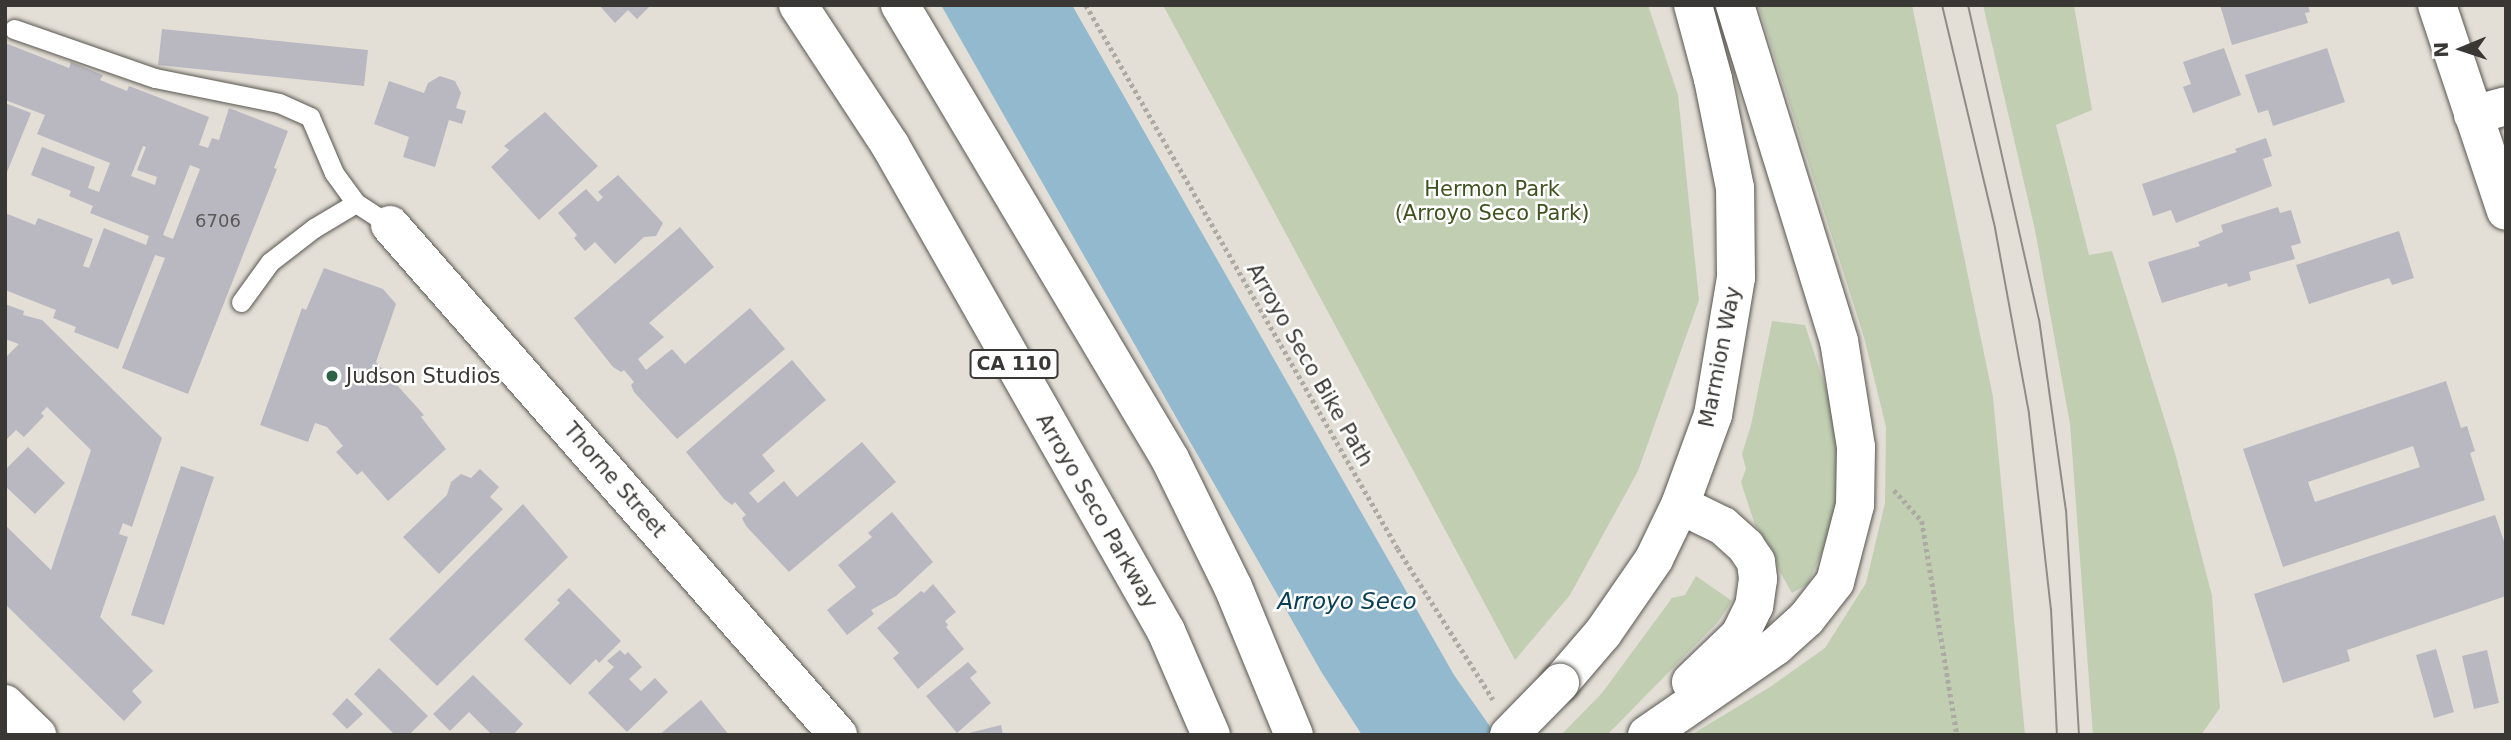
<!DOCTYPE html>
<style>
body{margin:0}
#map{position:relative;width:2511px;height:740px;overflow:hidden;background:#e3dfd7;font-family:"DejaVu Sans",sans-serif}
div>[style]{position:absolute}
.green>*{inset:0;background:#c1ceb2}
.water>*{inset:0;background:#92b9cd}
.building>*{inset:0;background:#b9b7bf}
.path>*{height:4.5px;margin-top:-2.25px;transform-origin:0;background:repeating-linear-gradient(90deg,#ada9a3 0 3.5px,transparent 0 7px)}
.roads{filter:drop-shadow(0 0 2px #5a5751) drop-shadow(0 0 2px #5a5751)}
.lane>*{height:19px;margin:-9.5px;padding:0 9.5px;transform-origin:9.5px;border-radius:9.5px;background:#fff}
.street>*{height:38px;margin:-19px;padding:0 19px;transform-origin:19px;border-radius:19px;background:#fff}
.secondary>*{height:38px;margin:-19px;padding:0 19px;transform-origin:19px;border-radius:19px;background:#fff}
.highway>*{height:38px;margin:-19px;padding:0 19px;transform-origin:19px;border-radius:19px;background:#fff}
.tram>*{height:2px;margin:-1px;padding:0 1px;transform-origin:1px;border-radius:1px;background:#8f8c87}
.bridges{filter:drop-shadow(0 0 2px #5a5751) drop-shadow(0 0 2px #5a5751)}
.secondary-bridge>*{height:38px;margin:-19px;padding:0 19px;transform-origin:19px;border-radius:19px;background:#fff}
.dots>*{width:19px;height:19px;translate:-50% -50%;box-sizing:border-box;border:4px solid #fff;border-radius:50%}
span{translate:-50% -50%;white-space:nowrap;text-align:center;line-height:1.15;-webkit-text-stroke:5px #fff;paint-order:stroke}
.number-label{font-size:18px;color:#5a5858}
.number-label span{-webkit-text-stroke-width:0}
.shield-label span{padding:2px 5px;background:#fff;border:2px solid;border-radius:5px;-webkit-text-stroke-width:0}
.shield-label{font-size:19px;color:#3a3835;font-weight:700}
.park-label{font-size:21px;color:#3f531f}
.street-label{font-size:21px;color:#3a3835}
.poi-label{font-size:21px;color:#3a3835}
.left{translate:0 -50%;text-align:left}
.water-label{font-size:23px;color:#073e54;font-style:italic}
.frame{position:absolute;inset:0;border:7px solid #3a3835;pointer-events:none}
.north{position:absolute;left:2427px;top:14px;width:70px;height:70px;-webkit-text-stroke:5px #fff;paint-order:stroke;rotate:268deg;font-size:19px;font-weight:700;line-height:28px;text-align:center;color:#3a3835}
.north::after{content:'';display:block;margin:auto;width:24px;height:32px;background:#3a3835;clip-path:polygon(50% 0,100% 100%,50% 72%,0 100%)}
</style>
<div id="map">
<div class="green">
<div style="clip-path:polygon(1163px 5px,1648px 5px,1678px 95px,1699px 300px,1638px 471px,1570px 595px,1515px 660px)"></div>
<div style="clip-path:polygon(1758px 5px,1912px 5px,1993px 397px,2025px 735px,1691px 735px,1770px 687px,1825px 648px,1866px 583px,1885px 503px,1886px 427px,1864px 337px)"></div>
<div style="clip-path:polygon(1983px 5px,2074px 5px,2092px 110px,2056px 125px,2089px 255px,2112px 251px,2175px 453px,2212px 596px,2220px 708px,2201px 735px,2093px 735px,2070px 424px,2035px 230px)"></div>
<div style="clip-path:polygon(1772px 321px,1805px 325px,1835px 416px,1840px 473px,1837px 517px,1808px 584px,1792px 593px,1780px 572px,1772px 549px,1755px 525px,1741px 482px,1746px 469px,1742px 454px,1751px 425px)"></div>
<div style="clip-path:polygon(1696px 576px,1732px 601px,1718px 622px,1607px 735px,1561px 735px,1602px 693px,1672px 598px,1685px 595px)"></div>
</div>
<div class="water">
<div style="clip-path:polygon(941px 5px,1072px 5px,1454px 675px,1496px 735px,1362px 735px,1322px 673px)"></div>
</div>
<div class="building">
<div style="clip-path:polygon(599px 5px,651px 5px,637px 19px,628px 10px,615px 23px)"></div>
<div style="clip-path:polygon(2220px 5px,2308px 5px,2310px 12px,2305px 13px,2308px 23px,2232px 45px)"></div>
<div style="clip-path:polygon(162px 29px,368px 50px,364px 86px,158px 65px)"></div>
<div style="clip-path:polygon(evenodd,5px 43px,69px 68px,71px 62px,103px 75px,100px 80px,127px 91px,129px 86px,209px 117px,199px 145px,208px 148px,212px 138px,219px 140px,229px 108px,288px 131px,274px 168px,277px 169px,188px 394px,122px 368px,165px 258px,155px 255px,118px 349px,74px 332px,76px 327px,53px 318px,56px 310px,5px 290px,5px 213px,35px 225px,38px 218px,93px 239px,83px 266px,89px 268px,104px 228px,146px 245px,149px 236px,90px 213px,93px 206px,69px 196px,71px 191px,31px 175px,42px 147px,95px 167px,88px 188px,99px 192px,110px 163px,37px 134px,45px 115px,5px 100px,5px 43px,143px 146px,146px 147px,137px 170px,157px 177px,155px 185px,131px 176px,143px 146px,5px 43px,190px 165px,200px 169px,173px 239px,163px 235px,190px 165px)"></div>
<div style="clip-path:polygon(2224px 48px,2241px 95px,2193px 113px,2183px 87px,2191px 84px,2183px 62px)"></div>
<div style="clip-path:polygon(2327px 48px,2345px 102px,2273px 126px,2268px 110px,2258px 113px,2245px 75px)"></div>
<div style="clip-path:polygon(440px 76px,455px 81px,461px 93px,456px 108px,466px 111px,462px 124px,449px 120px,435px 167px,403px 157px,409px 137px,374px 124px,389px 81px,424px 93px,428px 83px)"></div>
<div style="clip-path:polygon(5px 103px,31px 113px,5px 177px)"></div>
<div style="clip-path:polygon(545px 112px,598px 166px,539px 220px,491px 167px,509px 150px,504px 146px)"></div>
<div style="clip-path:polygon(2266px 138px,2272px 156px,2263px 159px,2272px 186px,2176px 223px,2171px 210px,2153px 216px,2142px 184px,2237px 152px,2235px 149px)"></div>
<div style="clip-path:polygon(618px 175px,663px 223px,656px 236px,644px 237px,615px 264px,595px 242px,585px 251px,574px 238px,577px 235px,558px 213px,586px 189px,598px 202px,603px 197px,598px 192px)"></div>
<div style="clip-path:polygon(2278px 207px,2280px 213px,2291px 210px,2301px 243px,2291px 246px,2295px 259px,2249px 272px,2251px 280px,2228px 287px,2227px 283px,2162px 303px,2148px 262px,2200px 246px,2198px 242px,2223px 232px,2221px 225px)"></div>
<div style="clip-path:polygon(680px 227px,714px 267px,649px 323px,664px 337px,638px 359px,646px 370px,672px 349px,685px 364px,750px 308px,785px 349px,677px 439px,634px 392px,631px 385px,634px 382px,624px 370px,621px 372px,613px 367px,574px 318px)"></div>
<div style="clip-path:polygon(2399px 231px,2414px 278px,2392px 285px,2389px 278px,2309px 304px,2296px 265px)"></div>
<div style="clip-path:polygon(324px 268px,383px 289px,396px 304px,376px 362px,424px 415px,421px 417px,446px 449px,388px 501px,362px 471px,357px 475px,336px 452px,343px 446px,327px 427px,315px 423px,308px 442px,260px 425px,302px 308px,306px 310px)"></div>
<div style="clip-path:polygon(5px 304px,24px 311px,23px 315px,42px 320px,162px 438px,132px 527px,123px 523px,119px 534px,128px 537px,100px 617px,153px 671px,132px 691px,142px 702px,124px 721px,5px 604px,5px 525px,51px 570px,91px 450px,47px 407px,41px 413px,44px 416px,24px 437px,16px 430px,5px 441px,5px 358px,19px 344px,5px 339px)"></div>
<div style="clip-path:polygon(792px 360px,826px 400px,762px 455px,775px 471px,749px 493px,758px 503px,784px 481px,797px 497px,862px 442px,896px 482px,789px 572px,746px 526px,742px 518px,746px 515px,735px 502px,732px 505px,724px 499px,686px 452px)"></div>
<div style="clip-path:polygon(evenodd,2446px 381px,2461px 428px,2467px 426px,2475px 451px,2470px 453px,2485px 500px,2283px 567px,2243px 449px,2446px 381px,2413px 446px,2420px 467px,2315px 502px,2308px 482px,2413px 446px)"></div>
<div style="clip-path:polygon(28px 447px,65px 483px,35px 514px,5px 486px,5px 470px)"></div>
<div style="clip-path:polygon(181px 466px,214px 477px,164px 625px,131px 615px)"></div>
<div style="clip-path:polygon(480px 469px,499px 487px,490px 497px,503px 509px,439px 574px,403px 537px,447px 495px,451px 482px,461px 474px,471px 478px)"></div>
<div style="clip-path:polygon(523px 504px,568px 557px,437px 686px,389px 639px)"></div>
<div style="clip-path:polygon(892px 512px,933px 562px,896px 596px,871px 610px,874px 614px,847px 635px,827px 610px,856px 587px,838px 565px,872px 537px,868px 533px)"></div>
<div style="clip-path:polygon(2495px 515px,2506px 547px,2506px 596px,2347px 650px,2350px 661px,2283px 683px,2254px 594px)"></div>
<div style="clip-path:polygon(933px 584px,956px 612px,945px 621px,948px 625px,946px 627px,964px 649px,918px 689px,893px 658px,899px 653px,877px 628px,921px 591px,924px 593px)"></div>
<div style="clip-path:polygon(569px 588px,621px 641px,599px 663px,596px 659px,570px 685px,524px 639px,560px 603px,557px 600px)"></div>
<div style="clip-path:polygon(2436px 649px,2454px 712px,2434px 718px,2416px 655px)"></div>
<div style="clip-path:polygon(620px 650px,625px 655px,628px 652px,642px 667px,629px 679px,641px 691px,655px 678px,668px 692px,627px 732px,588px 693px,614px 667px,607px 661px)"></div>
<div style="clip-path:polygon(2487px 650px,2499px 703px,2474px 709px,2462px 656px)"></div>
<div style="clip-path:polygon(968px 662px,977px 672px,970px 678px,991px 703px,957px 733px,926px 696px)"></div>
<div style="clip-path:polygon(379px 668px,428px 716px,409px 735px,395px 735px,354px 694px)"></div>
<div style="clip-path:polygon(473px 675px,523px 724px,513px 735px,492px 735px,469px 712px,450px 731px,433px 714px)"></div>
<div style="clip-path:polygon(347px 698px,363px 714px,347px 729px,332px 714px)"></div>
<div style="clip-path:polygon(701px 700px,729px 735px,659px 735px)"></div>
<div style="clip-path:polygon(1001px 725px,1003px 735px,965px 735px,965px 734px)"></div>
</div>
<div class="path">
<div style="left:1086px;top:5px;width:627px;rotate:60.16deg"></div>
<div style="left:1398px;top:549px;width:178px;rotate:57.7deg"></div>
<div style="left:1894px;top:490px;width:42px;rotate:47.9deg"></div>
<div style="left:1922px;top:521px;width:217px;rotate:80.7deg"></div>
</div>
<div class="roads">
<div class="lane">
<div style="left:14px;top:29px;width:149px;rotate:19.2deg"></div>
<div style="left:155px;top:78px;width:126px;rotate:11.4deg"></div>
<div style="left:279px;top:103px;width:34px;rotate:24deg"></div>
<div style="left:310px;top:117px;width:61px;rotate:66.8deg"></div>
<div style="left:334px;top:173px;width:37px;rotate:54deg"></div>
<div style="left:356px;top:203px;width:40px;rotate:32.9deg"></div>
<div style="left:241px;top:302px;width:49px;rotate:-54.1deg"></div>
<div style="left:270px;top:262px;width:56px;rotate:-37.7deg"></div>
<div style="left:314px;top:228px;width:49px;rotate:-30.8deg"></div>
</div>
<div class="street">
<div style="left:2473px;top:115px;width:34px;rotate:-15deg"></div>
<div style="left:390px;top:225px;width:679px;rotate:48.7deg"></div>
<div style="left:5px;top:704px;width:45px;rotate:44.1deg"></div>
</div>
<div class="secondary">
<div style="left:2437px;top:5px;width:217px;rotate:71.5deg"></div>
<div style="left:1560px;top:683px;width:66px;rotate:-49.3deg"></div>
<div style="left:1603px;top:633px;width:90px;rotate:-55.4deg"></div>
<div style="left:1654px;top:559px;width:60px;rotate:-64.3deg"></div>
<div style="left:1680px;top:505px;width:96px;rotate:-69.9deg"></div>
<div style="left:1713px;top:415px;width:139px;rotate:-80.5deg"></div>
<div style="left:1736px;top:278px;width:90px;rotate:-90.6deg"></div>
<div style="left:1735px;top:188px;width:111px;rotate:-101.4deg"></div>
<div style="left:1713px;top:79px;width:77px;rotate:-105.1deg"></div>
</div>
<div class="highway">
<div style="left:798px;top:5px;width:168px;rotate:56.7deg"></div>
<div style="left:890px;top:145px;width:559px;rotate:60.41deg"></div>
<div style="left:1166px;top:631px;width:113px;rotate:66.6deg"></div>
<div style="left:900px;top:5px;width:528px;rotate:59.26deg"></div>
<div style="left:1170px;top:459px;width:143px;rotate:63.8deg"></div>
<div style="left:1233px;top:587px;width:160px;rotate:67.6deg"></div>
<div style="left:1680px;top:505px;width:48px;rotate:26deg"></div>
<div style="left:1723px;top:526px;width:31px;rotate:42deg"></div>
<div style="left:1746px;top:547px;width:18px;rotate:56deg"></div>
<div style="left:1756px;top:562px;width:17px;rotate:83deg"></div>
<div style="left:1758px;top:579px;width:27px;rotate:98deg"></div>
<div style="left:1754px;top:606px;width:32px;rotate:116deg"></div>
<div style="left:1740px;top:635px;width:68px;rotate:136.2deg"></div>
<div style="left:1647px;top:735px;width:157px;rotate:-34.6deg"></div>
<div style="left:1776px;top:646px;width:40px;rotate:-42deg"></div>
<div style="left:1806px;top:619px;width:47px;rotate:-51.9deg"></div>
<div style="left:1835px;top:582px;width:80px;rotate:-75.4deg"></div>
<div style="left:1855px;top:505px;width:58px;rotate:-89deg"></div>
<div style="left:1856px;top:447px;width:107px;rotate:-99.1deg"></div>
<div style="left:1839px;top:341px;width:352px;rotate:-107.2deg"></div>
</div>
</div>
<div class="tram">
<div style="left:1942px;top:5px;width:229px;rotate:76.6deg"></div>
<div style="left:1995px;top:228px;width:189px;rotate:79.6deg"></div>
<div style="left:2029px;top:414px;width:196px;rotate:83.6deg"></div>
<div style="left:2051px;top:609px;width:126px;rotate:87.3deg"></div>
<div style="left:1968px;top:5px;width:322px;rotate:77.3deg"></div>
<div style="left:2039px;top:319px;width:193px;rotate:82deg"></div>
<div style="left:2066px;top:510px;width:225px;rotate:86.7deg"></div>
</div>
<div class="bridges">
<div class="secondary-bridge">
<div style="left:1509px;top:735px;width:73px;rotate:-45.6deg"></div>
</div>
</div>
<div class="dots">
<div style="left:332px;top:376px;background:#2c6349"></div>
</div>
<div class="number-label">
<span style="left:218px;top:221px">6706</span>
</div>
<div class="shield-label">
<span style="left:1014px;top:364px">CA 110</span>
</div>
<div class="park-label">
<span style="left:1492px;top:201px">Hermon Park<br>(Arroyo Seco Park)</span>
</div>
<div class="street-label">
<span style="left:1720px;top:357px;rotate:-79deg">Marmion Way</span>
<span style="left:1310px;top:365px;rotate:60deg">Arroyo Seco Bike Path</span>
<span style="left:615px;top:480px;rotate:49deg">Thorne Street</span>
<span style="left:1097px;top:511px;rotate:60deg">Arroyo Seco Parkway</span>
</div>
<div class="poi-label">
<span class="left" style="left:346px;top:376px">Judson Studios</span>
</div>
<div class="water-label">
<span style="left:1347px;top:601px">Arroyo Seco</span>
</div>
<div class="frame"></div>
<div class="north">N</div>
</div>
